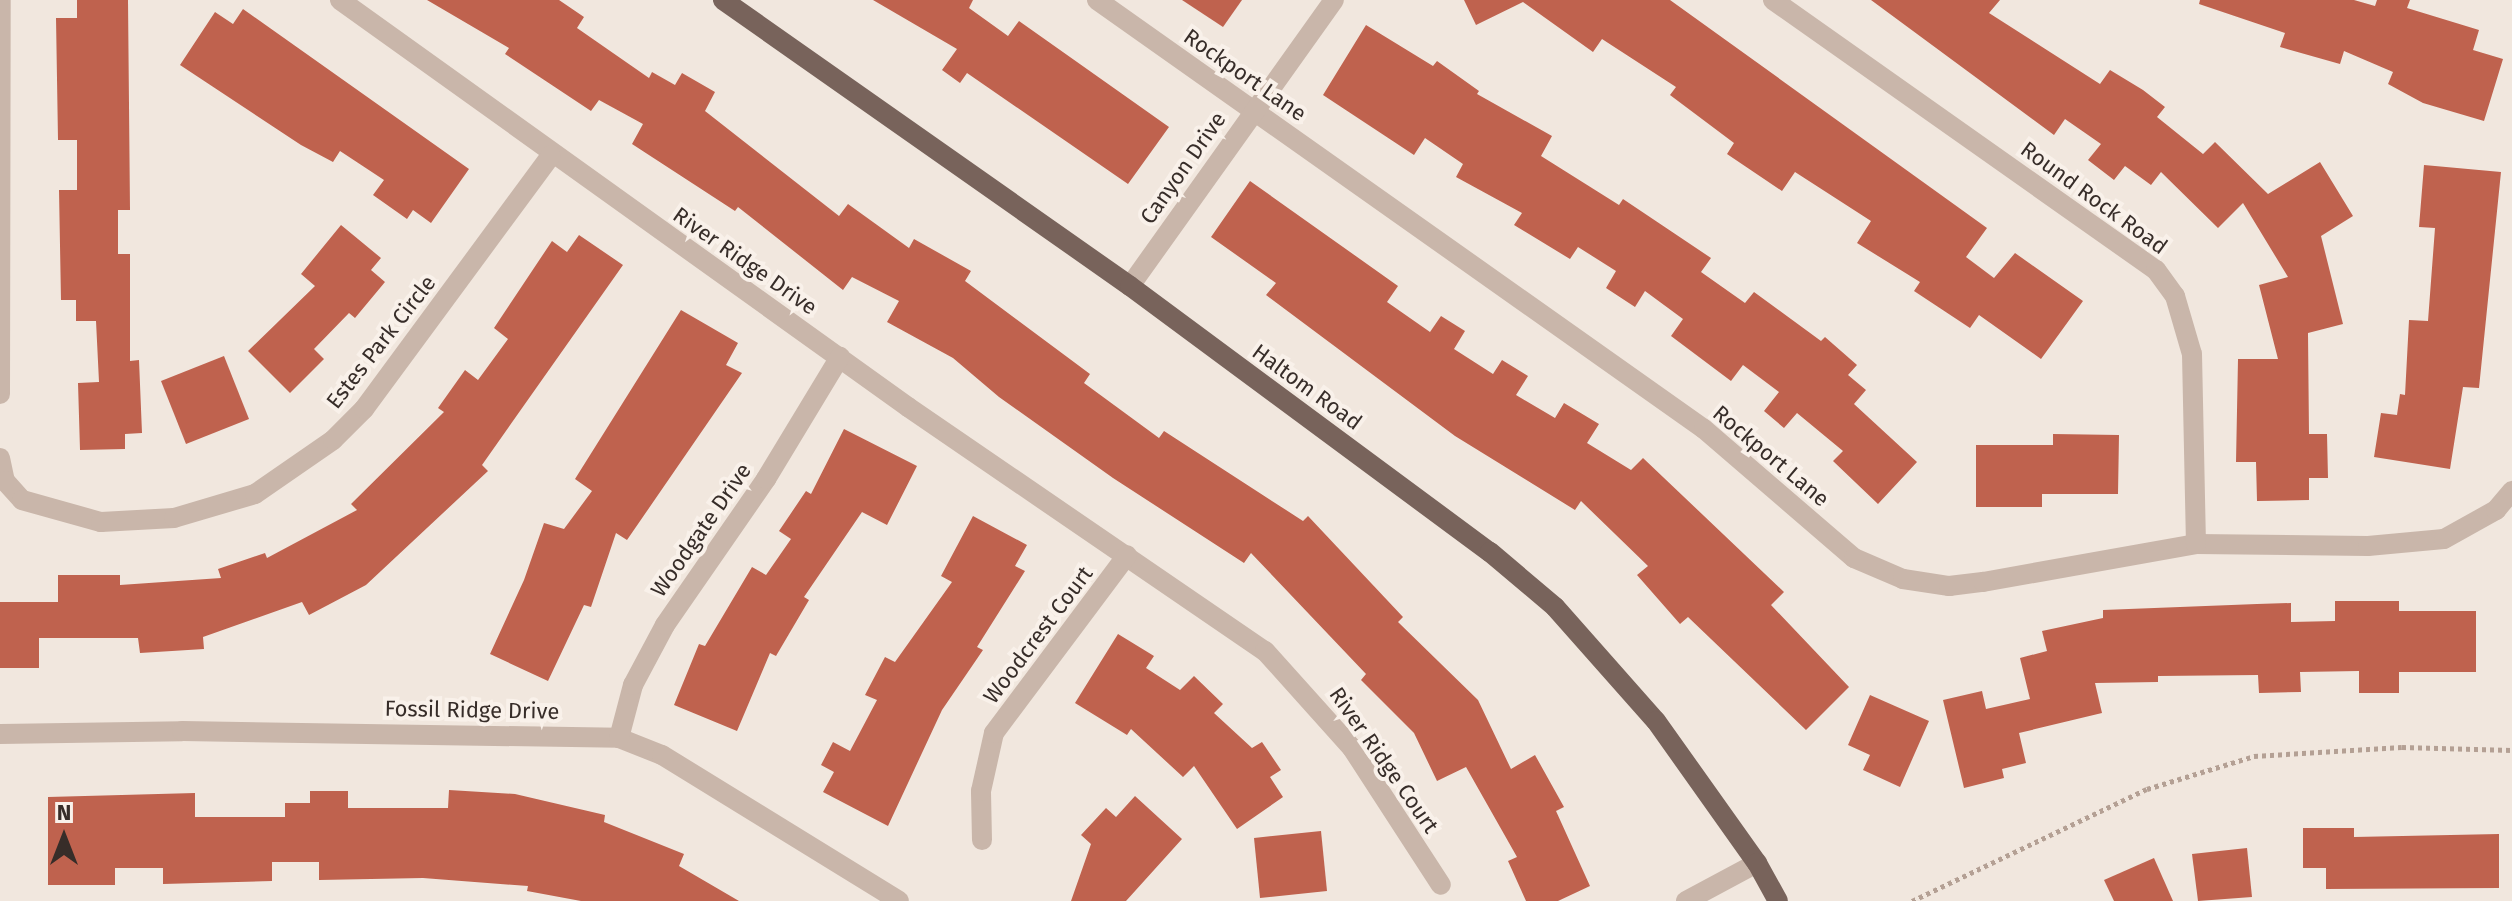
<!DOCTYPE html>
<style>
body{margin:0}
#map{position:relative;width:2512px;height:901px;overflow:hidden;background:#f1e7de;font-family:"Fira Sans",sans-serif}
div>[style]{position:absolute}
.building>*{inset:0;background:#bf624e}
.path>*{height:5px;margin-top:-2.5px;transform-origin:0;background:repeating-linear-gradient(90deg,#b4a094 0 4px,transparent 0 8px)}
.minor>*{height:20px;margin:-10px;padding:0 10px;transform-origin:10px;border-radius:10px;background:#c9b6aa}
.major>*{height:20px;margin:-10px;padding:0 10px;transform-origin:10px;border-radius:10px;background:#78635b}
span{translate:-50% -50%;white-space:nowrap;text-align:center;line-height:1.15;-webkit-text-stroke:8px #f9f1ea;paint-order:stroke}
.street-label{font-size:22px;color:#372d29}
.north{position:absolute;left:24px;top:797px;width:80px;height:80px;-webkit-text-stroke:6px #f9f1ea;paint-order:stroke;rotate:0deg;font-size:22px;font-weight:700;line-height:32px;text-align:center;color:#372d29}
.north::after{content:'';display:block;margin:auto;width:28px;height:36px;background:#372d29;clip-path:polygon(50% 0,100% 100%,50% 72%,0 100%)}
</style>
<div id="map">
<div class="building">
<div style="clip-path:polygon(77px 0,128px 0,130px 210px,118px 210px,118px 254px,130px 254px,130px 361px,139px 360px,142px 433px,125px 434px,125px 449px,80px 450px,78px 383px,99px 382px,96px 321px,76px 321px,76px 300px,61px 300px,59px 190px,77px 190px,77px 140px,58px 140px,56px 18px,77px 18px)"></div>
<div style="clip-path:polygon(427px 0,559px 0,584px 17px,577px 28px,649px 78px,652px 72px,675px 85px,682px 73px,715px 92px,705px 111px,839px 216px,848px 204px,909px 248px,914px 239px,971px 271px,965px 281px,1090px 374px,1084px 383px,1159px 438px,1164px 431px,1303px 521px,1308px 516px,1403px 617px,1398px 622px,1478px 700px,1511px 769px,1535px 755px,1564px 807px,1556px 811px,1590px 886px,1558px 901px,1526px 901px,1508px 861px,1517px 857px,1466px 767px,1437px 781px,1414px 733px,1361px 680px,1366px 674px,1251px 553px,1244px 563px,1113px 478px,999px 397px,953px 358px,887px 322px,899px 301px,852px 277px,843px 290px,738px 207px,735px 211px,632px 144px,643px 124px,599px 100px,591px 111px,505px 54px,509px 48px)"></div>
<div style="clip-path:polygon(873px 0,973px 0,969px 8px,1008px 36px,1019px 21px,1169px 127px,1128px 184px,967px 73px,960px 83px,942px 70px,957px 49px)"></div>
<div style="clip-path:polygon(1182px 0,1242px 0,1223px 27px)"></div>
<div style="clip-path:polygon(1464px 0,1670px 0,1987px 228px,1966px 257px,1994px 278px,2015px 253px,2083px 301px,2041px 359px,1979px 315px,1970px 328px,1914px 291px,1920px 282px,1857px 243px,1871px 221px,1795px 172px,1782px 191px,1727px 154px,1734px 143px,1670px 95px,1676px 87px,1602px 39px,1593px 52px,1523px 2px,1476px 25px)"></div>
<div style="clip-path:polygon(1871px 0,2000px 0,1989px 13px,2100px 84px,2110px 70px,2143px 90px,2165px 107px,2157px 117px,2203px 154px,2215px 142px,2268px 194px,2320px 162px,2353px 216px,2321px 236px,2343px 324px,2308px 333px,2309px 434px,2327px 434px,2328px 478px,2309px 478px,2309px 500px,2257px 501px,2256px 462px,2236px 462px,2238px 359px,2278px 359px,2259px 285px,2288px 277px,2243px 203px,2218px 228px,2161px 172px,2151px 185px,2125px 166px,2114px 180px,2088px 160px,2101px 144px,2065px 119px,2054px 135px)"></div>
<div style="clip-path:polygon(2200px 0,2354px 0,2375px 6px,2377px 0,2410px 0,2407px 8px,2479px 30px,2473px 50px,2503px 59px,2484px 121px,2423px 103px,2388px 84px,2393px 72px,2344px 51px,2340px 64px,2280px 47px,2285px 33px,2199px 4px)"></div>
<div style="clip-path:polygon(243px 9px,469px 169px,431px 223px,413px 210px,407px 219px,373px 195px,384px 180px,340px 151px,333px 162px,301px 145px,180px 65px,215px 12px,233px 24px)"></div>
<div style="clip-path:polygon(1366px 25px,1433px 66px,1437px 61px,1479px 91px,1477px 94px,1552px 136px,1541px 156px,1619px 205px,1623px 199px,1711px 258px,1701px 272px,1745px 303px,1754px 292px,1821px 341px,1825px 337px,1857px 365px,1848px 375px,1866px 390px,1854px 404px,1917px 462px,1878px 504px,1833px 461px,1843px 451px,1797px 413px,1784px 428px,1764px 411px,1779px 392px,1743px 365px,1731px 381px,1671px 336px,1683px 319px,1645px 291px,1635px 307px,1606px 288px,1616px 271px,1578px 247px,1570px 259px,1514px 225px,1522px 213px,1456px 177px,1463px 164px,1425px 138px,1414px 155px,1323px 95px)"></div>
<div style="clip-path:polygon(2424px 165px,2501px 172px,2479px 388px,2463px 387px,2450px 469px,2374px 457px,2381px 413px,2397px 415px,2400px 394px,2405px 395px,2409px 320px,2428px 321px,2435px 228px,2419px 227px)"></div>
<div style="clip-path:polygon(1250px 181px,1398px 286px,1387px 302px,1430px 332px,1441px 316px,1465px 331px,1454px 349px,1493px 374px,1502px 360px,1528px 376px,1516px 395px,1555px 418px,1564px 403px,1599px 424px,1587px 443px,1631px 470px,1643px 458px,1784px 592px,1771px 605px,1849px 687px,1806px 730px,1688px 617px,1680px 624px,1637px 575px,1648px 566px,1581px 501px,1575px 510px,1455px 436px,1266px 295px,1276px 283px,1211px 237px)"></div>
<div style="clip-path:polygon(341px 225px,381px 258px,371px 270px,385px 282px,355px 318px,349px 313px,314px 349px,324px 359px,290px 393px,248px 351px,315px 286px,301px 274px)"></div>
<div style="clip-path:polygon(579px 235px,623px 265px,482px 465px,488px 471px,366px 585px,309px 615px,302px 602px,203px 637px,204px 649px,140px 653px,138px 638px,39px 638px,39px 668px,0 668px,0 602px,58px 602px,58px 575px,120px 575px,120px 585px,221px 578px,218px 569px,265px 553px,267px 558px,357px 510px,351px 504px,444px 412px,438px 408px,465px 370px,478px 380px,508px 339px,494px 328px,552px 241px,567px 252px)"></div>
<div style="clip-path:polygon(681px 310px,738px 343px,726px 365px,742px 373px,627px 540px,616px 533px,591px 607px,584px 605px,548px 681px,490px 654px,524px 580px,544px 523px,564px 529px,592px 491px,575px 479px)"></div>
<div style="clip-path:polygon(224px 356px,249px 419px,186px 444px,161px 381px)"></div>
<div style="clip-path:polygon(844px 429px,917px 466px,887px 525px,862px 512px,804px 597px,809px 600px,776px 656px,770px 653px,737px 731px,674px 705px,699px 644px,705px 646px,752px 567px,766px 575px,791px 539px,779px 531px,806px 491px,811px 494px)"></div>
<div style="clip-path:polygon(2053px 434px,2119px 435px,2118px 494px,2042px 494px,2042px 507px,1976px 507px,1976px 445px,2053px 445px)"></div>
<div style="clip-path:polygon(973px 516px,1027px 545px,1015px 566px,1025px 571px,977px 647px,983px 650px,942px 710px,888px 826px,823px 792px,834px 772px,821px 765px,833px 742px,850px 751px,877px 700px,865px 695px,885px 657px,895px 662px,952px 582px,941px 576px)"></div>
<div style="clip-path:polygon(2335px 601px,2399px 601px,2399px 611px,2476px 611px,2476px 672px,2399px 672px,2399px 693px,2359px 693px,2359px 671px,2300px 672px,2301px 692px,2259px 693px,2258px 675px,2158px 676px,2158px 682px,2095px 683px,2102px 713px,2019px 733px,2026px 763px,2002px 769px,2004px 778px,1964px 788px,1943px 700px,1982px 691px,1986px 709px,2030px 699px,2020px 658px,2047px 651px,2042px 631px,2103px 618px,2103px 610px,2257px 604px,2291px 603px,2291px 622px,2335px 621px)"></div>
<div style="clip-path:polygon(1118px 634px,1154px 656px,1146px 668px,1180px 690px,1194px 676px,1223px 704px,1214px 713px,1252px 748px,1262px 742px,1281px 770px,1270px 777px,1283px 797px,1237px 829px,1194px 766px,1183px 777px,1131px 729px,1127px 735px,1075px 703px)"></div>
<div style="clip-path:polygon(1870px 695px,1929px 721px,1900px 787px,1863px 770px,1870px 755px,1848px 745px)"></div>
<div style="clip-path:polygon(449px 790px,515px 794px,605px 815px,604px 822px,684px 854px,679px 866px,739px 901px,581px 901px,527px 891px,528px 886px,423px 878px,319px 880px,319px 862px,272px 862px,272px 881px,163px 884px,163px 868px,115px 868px,115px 885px,48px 885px,48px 797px,195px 793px,195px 817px,285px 817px,285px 803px,310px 803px,310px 791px,348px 791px,348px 808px,448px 808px)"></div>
<div style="clip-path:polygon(1135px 796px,1182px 839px,1126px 901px,1071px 901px,1091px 844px,1081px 835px,1106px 808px,1116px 817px)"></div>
<div style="clip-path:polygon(2303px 828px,2354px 828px,2354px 837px,2499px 834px,2499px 888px,2326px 889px,2326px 868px,2303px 868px)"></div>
<div style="clip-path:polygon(1321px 831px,1327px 891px,1260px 898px,1254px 838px)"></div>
<div style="clip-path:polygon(2247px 848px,2252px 897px,2198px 901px,2192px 854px)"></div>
<div style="clip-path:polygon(2154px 858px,2173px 901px,2114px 901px,2104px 880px)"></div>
</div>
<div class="path">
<div style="left:1912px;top:901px;width:260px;rotate:-25.5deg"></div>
<div style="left:2147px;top:789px;width:112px;rotate:-17.1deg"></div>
<div style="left:2254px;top:756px;width:148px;rotate:-3.5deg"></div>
<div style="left:2402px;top:747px;width:110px;rotate:1.6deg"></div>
</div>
<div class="minor">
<div style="left:340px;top:0;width:699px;rotate:35.62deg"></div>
<div style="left:908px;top:407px;width:432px;rotate:34.4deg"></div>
<div style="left:1265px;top:651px;width:130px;rotate:48.1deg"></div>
<div style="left:1352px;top:748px;width:163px;rotate:57deg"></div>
<div style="left:1097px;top:0;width:743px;rotate:35.25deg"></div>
<div style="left:1704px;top:429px;width:198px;rotate:40.7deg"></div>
<div style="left:1854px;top:558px;width:53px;rotate:23.2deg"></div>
<div style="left:1903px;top:579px;width:47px;rotate:8.7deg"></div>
<div style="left:1949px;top:586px;width:34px;rotate:-7deg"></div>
<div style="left:1983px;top:582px;width:216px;rotate:-10.1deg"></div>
<div style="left:2196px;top:544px;width:172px;rotate:0.7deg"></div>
<div style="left:2368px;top:546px;width:76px;rotate:-5.3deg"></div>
<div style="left:2444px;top:539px;width:60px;rotate:-29.1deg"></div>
<div style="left:2496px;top:510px;width:25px;rotate:-50deg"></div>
<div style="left:1773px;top:0;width:469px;rotate:35.2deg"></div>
<div style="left:2156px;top:270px;width:32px;rotate:54deg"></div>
<div style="left:2175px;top:296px;width:60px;rotate:73.7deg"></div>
<div style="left:2192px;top:354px;width:190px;rotate:88.8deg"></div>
<div style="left:1130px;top:286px;width:351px;rotate:-54.5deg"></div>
<div style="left:0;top:394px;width:394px;rotate:-89.9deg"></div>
<div style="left:0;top:458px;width:24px;rotate:78deg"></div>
<div style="left:5px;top:481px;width:25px;rotate:48deg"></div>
<div style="left:22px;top:500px;width:82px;rotate:15.6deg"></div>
<div style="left:101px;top:522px;width:73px;rotate:-3.1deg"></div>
<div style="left:174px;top:518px;width:84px;rotate:-16.5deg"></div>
<div style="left:255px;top:494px;width:95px;rotate:-34.7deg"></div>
<div style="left:333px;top:440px;width:44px;rotate:-45deg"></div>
<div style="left:364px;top:409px;width:315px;rotate:-53.6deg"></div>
<div style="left:0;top:734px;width:182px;rotate:-0.9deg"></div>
<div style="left:182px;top:731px;width:437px;rotate:0.9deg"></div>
<div style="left:619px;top:738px;width:46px;rotate:21.6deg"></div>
<div style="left:662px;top:755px;width:278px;rotate:31.6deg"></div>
<div style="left:619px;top:738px;width:55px;rotate:-75.2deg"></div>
<div style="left:633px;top:685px;width:68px;rotate:-61.9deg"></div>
<div style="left:665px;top:625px;width:178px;rotate:-55.3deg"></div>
<div style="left:766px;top:479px;width:143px;rotate:-58.8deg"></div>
<div style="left:982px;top:840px;width:49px;rotate:-91.2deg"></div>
<div style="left:981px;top:791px;width:59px;rotate:-77.4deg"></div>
<div style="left:994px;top:733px;width:222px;rotate:-53.2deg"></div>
<div style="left:1686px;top:901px;width:81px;rotate:-28.2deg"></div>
</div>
<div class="major">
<div style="left:723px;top:0;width:497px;rotate:35.1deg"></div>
<div style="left:1130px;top:286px;width:448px;rotate:36.5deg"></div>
<div style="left:1490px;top:552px;width:85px;rotate:40.2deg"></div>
<div style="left:1555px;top:607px;width:152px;rotate:48.5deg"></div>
<div style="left:1656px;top:721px;width:174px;rotate:54.6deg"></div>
<div style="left:1757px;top:863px;width:43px;rotate:61.1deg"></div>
</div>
<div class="street-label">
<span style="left:1245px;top:75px;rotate:35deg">Rockport Lane</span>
<span style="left:1183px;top:168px;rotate:-55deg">Canyon Drive</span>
<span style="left:2094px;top:198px;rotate:36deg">Round Rock Road</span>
<span style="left:745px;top:261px;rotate:35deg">River Ridge Drive</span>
<span style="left:381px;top:342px;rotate:-52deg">Estes Park Circle</span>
<span style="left:1307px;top:387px;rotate:36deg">Haltom Road</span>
<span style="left:1771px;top:456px;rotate:40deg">Rockport Lane</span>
<span style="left:701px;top:530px;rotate:-55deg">Woodgate Drive</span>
<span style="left:1038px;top:635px;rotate:-53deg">Woodcrest Court</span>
<span style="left:472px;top:710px;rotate:1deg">Fossil Ridge Drive</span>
<span style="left:1384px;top:760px;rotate:55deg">River Ridge Court</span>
</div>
<div class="north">N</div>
</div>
